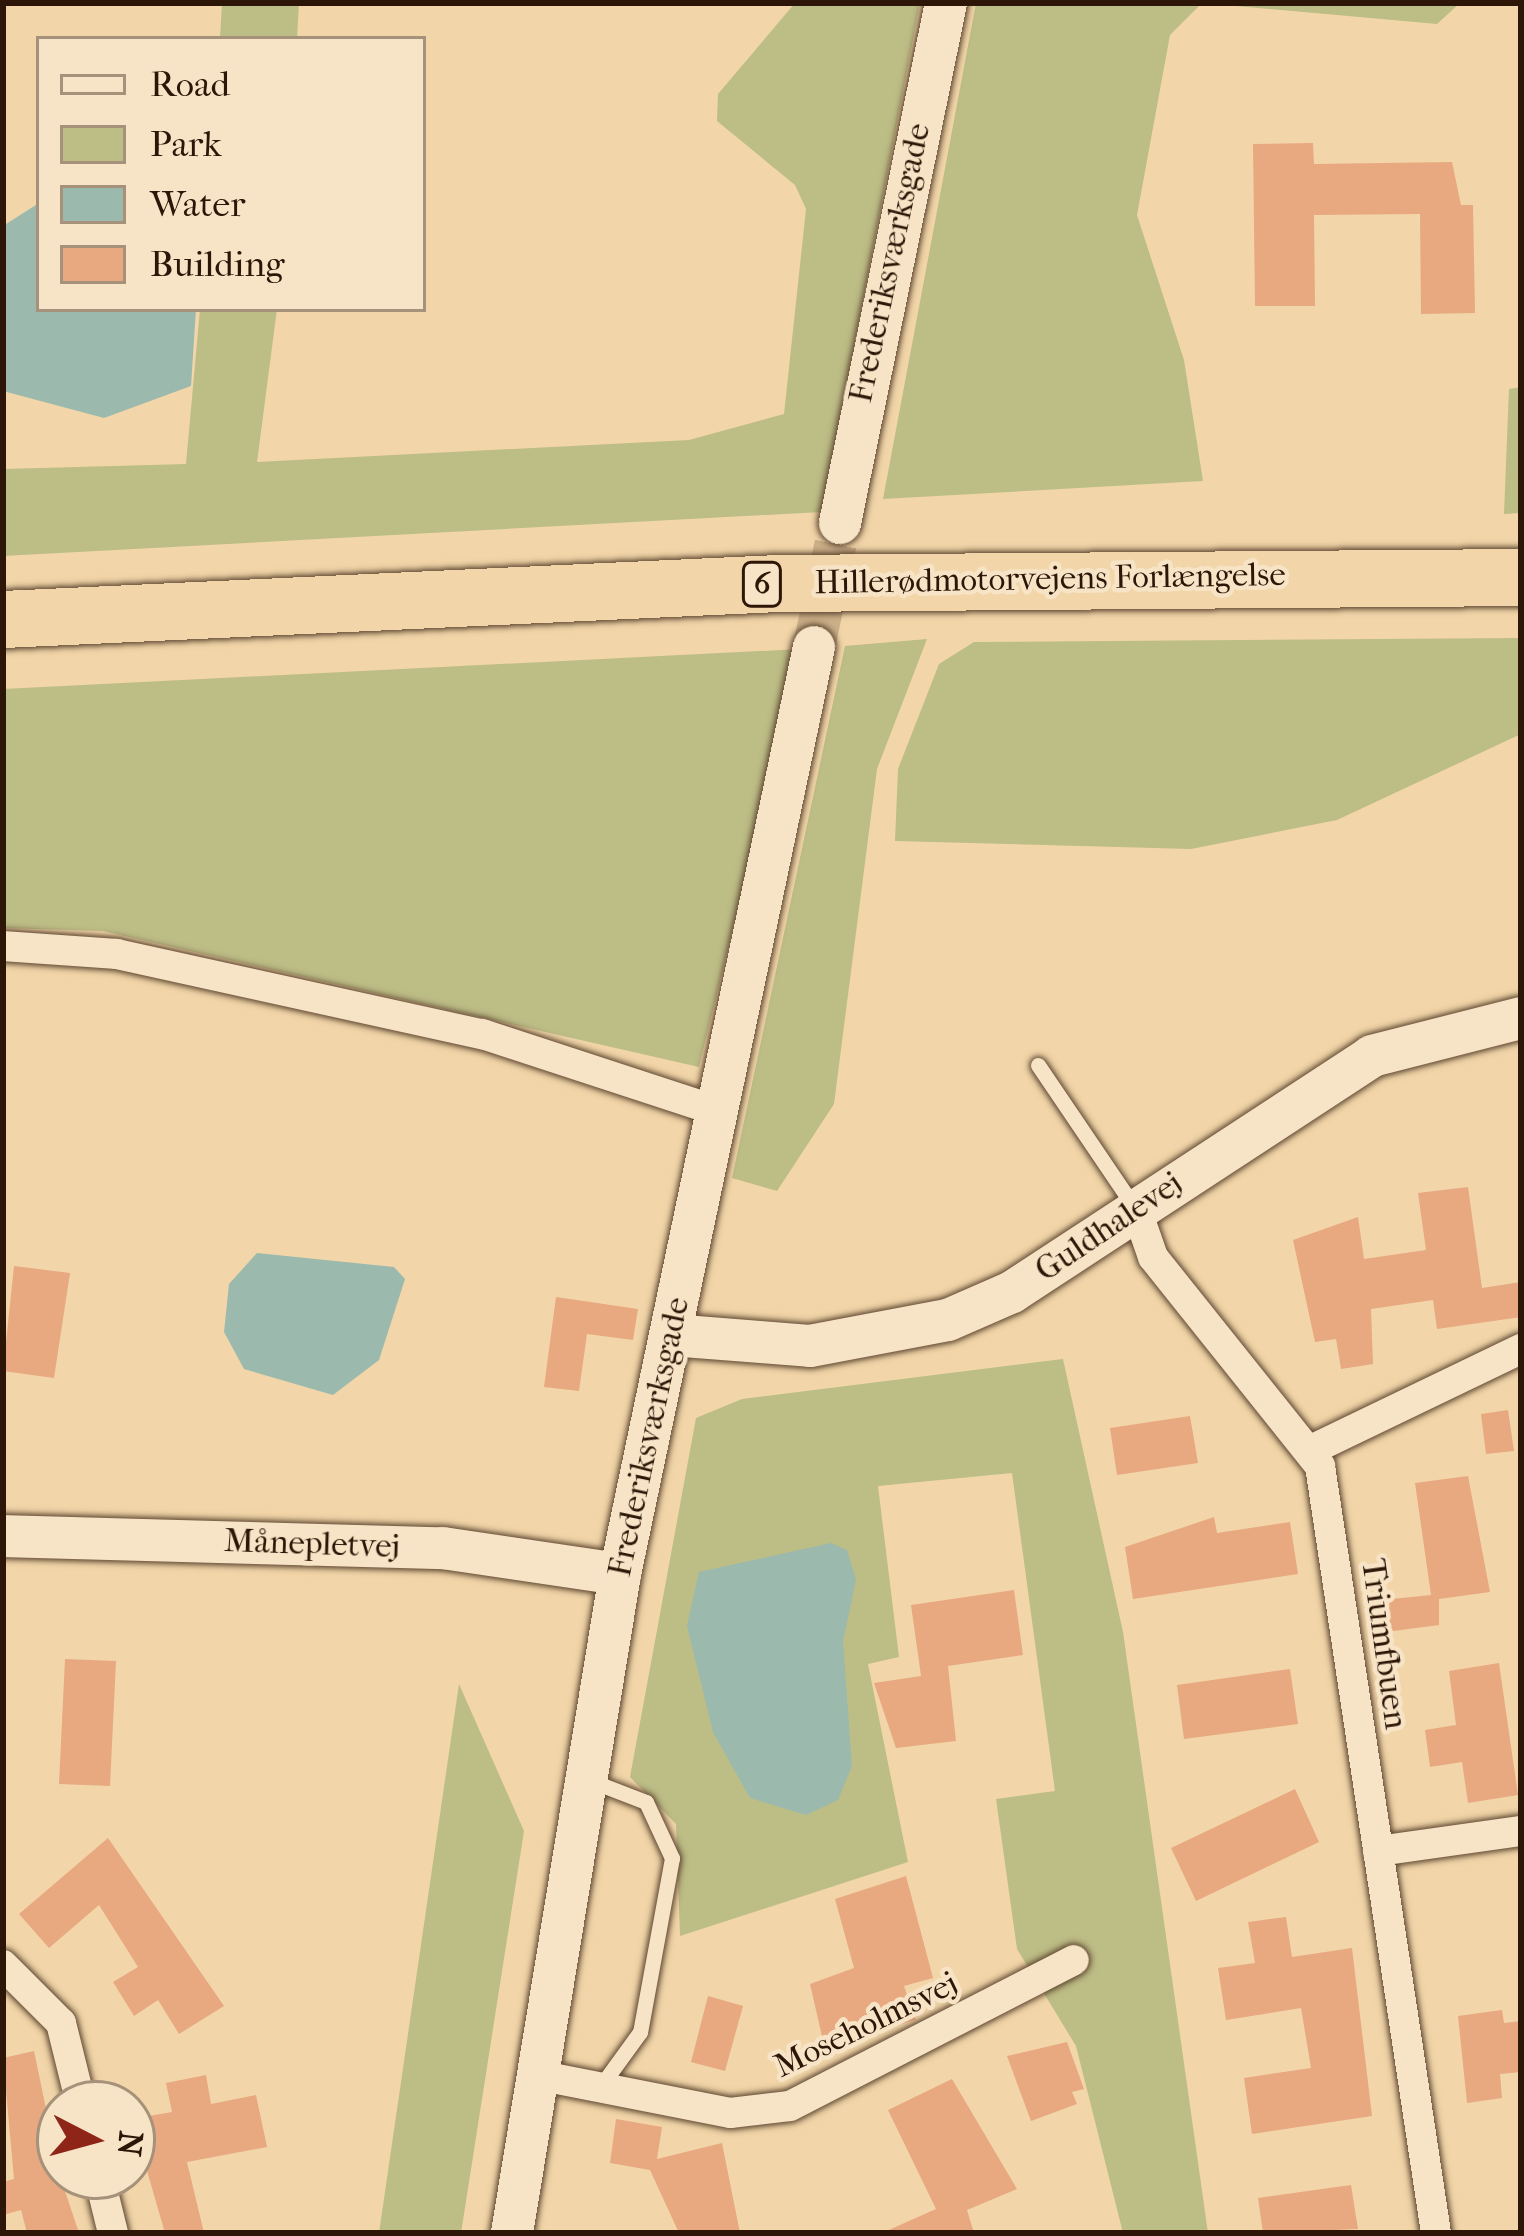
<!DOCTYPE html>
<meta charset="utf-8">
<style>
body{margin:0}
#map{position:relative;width:1524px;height:2236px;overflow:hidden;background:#f2d6a9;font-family:"IM FELL French Canon",serif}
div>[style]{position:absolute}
.green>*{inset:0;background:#bdbd86}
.water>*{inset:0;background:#9bb9ad}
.building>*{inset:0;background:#e8a880}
.secondary-tunnel>*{height:42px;margin-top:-21px;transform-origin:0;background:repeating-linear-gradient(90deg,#cbb089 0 42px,transparent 0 63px)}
.roads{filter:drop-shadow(0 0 3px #5e4630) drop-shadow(0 0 3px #5e4630)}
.lane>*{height:15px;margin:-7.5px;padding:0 7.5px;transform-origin:7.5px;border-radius:7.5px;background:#f7e4c7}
.street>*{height:30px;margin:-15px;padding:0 15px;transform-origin:15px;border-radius:15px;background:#f7e4c7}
.secondary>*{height:42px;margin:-21px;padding:0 21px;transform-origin:21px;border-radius:21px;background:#f7e4c7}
.highway>*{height:57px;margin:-28.5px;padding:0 28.5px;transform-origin:28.5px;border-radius:28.5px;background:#f2d6a9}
span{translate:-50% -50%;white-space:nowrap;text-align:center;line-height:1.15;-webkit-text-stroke:9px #f7e4c7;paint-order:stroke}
.shield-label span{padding:3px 9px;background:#f7e4c7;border:3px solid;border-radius:9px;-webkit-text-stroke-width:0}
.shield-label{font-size:30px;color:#2d1607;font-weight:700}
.street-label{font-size:33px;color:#2d1607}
.frame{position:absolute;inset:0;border:6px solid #2d1607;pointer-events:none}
.legend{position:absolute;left:36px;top:36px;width:390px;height:276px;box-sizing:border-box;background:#f7e4c7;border:3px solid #a6927a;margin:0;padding:15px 21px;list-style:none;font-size:36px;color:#2d1607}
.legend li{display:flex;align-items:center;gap:24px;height:60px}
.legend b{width:60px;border:3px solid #a6927a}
.north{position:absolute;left:36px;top:2080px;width:120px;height:120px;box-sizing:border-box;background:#f7e4c7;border:3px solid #a6927a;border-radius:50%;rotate:96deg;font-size:33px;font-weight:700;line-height:48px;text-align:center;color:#2d1607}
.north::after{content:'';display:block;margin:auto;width:42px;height:54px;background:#8f2418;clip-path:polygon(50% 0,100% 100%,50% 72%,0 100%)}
</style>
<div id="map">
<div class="green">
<div style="clip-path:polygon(222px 3px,299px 3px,297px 39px,220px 39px)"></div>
<div style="clip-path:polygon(795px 3px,920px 3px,822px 512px,3px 556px,3px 469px,186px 464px,200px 309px,277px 309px,257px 462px,689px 440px,784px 414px,806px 209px,795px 185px,717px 121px,718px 94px)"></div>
<div style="clip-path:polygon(976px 3px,1460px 3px,1437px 24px,1202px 3px,1170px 35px,1137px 215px,1184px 360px,1203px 481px,883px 499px)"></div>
<div style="clip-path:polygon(1521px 387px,1521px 513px,1504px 514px,1509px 389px)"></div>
<div style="clip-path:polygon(1521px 638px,1521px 734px,1337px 820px,1191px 849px,895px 841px,898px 769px,939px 664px,974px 642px)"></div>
<div style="clip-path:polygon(927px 639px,877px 769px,834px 1104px,777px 1191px,732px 1178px,845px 646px)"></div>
<div style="clip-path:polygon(801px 649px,699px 1067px,103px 931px,3px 928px,3px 689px)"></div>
<div style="clip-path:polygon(1063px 1359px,1123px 1632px,1208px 2233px,1123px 2233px,1076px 2046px,1017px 1949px,996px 1799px,1055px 1791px,1012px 1473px,878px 1486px,899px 1657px,868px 1664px,908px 1862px,680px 1936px,676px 1824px,630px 1777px,696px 1418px,742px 1399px)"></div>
<div style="clip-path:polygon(459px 1684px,524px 1831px,461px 2233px,379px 2233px)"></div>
</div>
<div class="water">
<div style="clip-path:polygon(39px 203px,39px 309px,196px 309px,191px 386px,104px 418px,3px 391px,3px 226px)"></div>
<div style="clip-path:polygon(257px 1253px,394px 1267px,405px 1279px,379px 1360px,333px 1395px,244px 1369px,224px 1332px,229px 1284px)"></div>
<div style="clip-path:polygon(831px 1543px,847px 1550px,856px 1580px,843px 1641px,852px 1766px,838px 1800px,806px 1815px,750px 1798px,713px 1732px,687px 1626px,699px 1572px)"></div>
</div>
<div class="building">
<div style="clip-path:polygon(1313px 143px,1314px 164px,1452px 162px,1461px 205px,1473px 205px,1475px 313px,1421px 314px,1420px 214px,1314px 215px,1315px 306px,1255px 306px,1253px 144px)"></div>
<div style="clip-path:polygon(1468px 1187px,1482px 1288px,1521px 1282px,1521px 1317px,1437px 1329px,1433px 1300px,1371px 1309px,1373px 1364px,1341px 1369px,1336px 1339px,1315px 1342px,1293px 1240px,1358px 1217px,1364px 1259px,1426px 1250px,1418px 1193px)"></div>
<div style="clip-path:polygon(14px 1266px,70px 1273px,54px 1378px,3px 1371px)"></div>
<div style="clip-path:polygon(556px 1297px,638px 1309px,633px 1340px,587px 1334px,579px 1391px,544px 1387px)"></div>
<div style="clip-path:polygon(1508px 1410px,1514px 1451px,1486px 1454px,1481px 1414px)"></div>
<div style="clip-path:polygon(1190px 1416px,1198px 1463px,1117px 1475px,1110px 1428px)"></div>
<div style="clip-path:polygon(1468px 1476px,1490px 1592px,1439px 1599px,1439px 1625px,1386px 1632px,1382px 1600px,1431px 1595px,1415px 1483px)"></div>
<div style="clip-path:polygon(1214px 1517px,1217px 1533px,1290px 1522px,1298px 1574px,1133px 1599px,1125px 1547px)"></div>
<div style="clip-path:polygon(1014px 1590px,1023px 1655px,948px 1666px,956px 1741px,896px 1748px,874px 1683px,921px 1676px,911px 1605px)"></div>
<div style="clip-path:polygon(65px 1659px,116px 1661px,110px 1786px,59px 1784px)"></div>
<div style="clip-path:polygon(1499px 1663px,1518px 1795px,1468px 1803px,1462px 1762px,1430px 1767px,1425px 1730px,1456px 1725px,1449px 1671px)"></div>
<div style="clip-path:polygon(1290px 1669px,1298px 1724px,1184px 1739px,1177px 1685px)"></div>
<div style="clip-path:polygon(1295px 1789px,1319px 1842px,1196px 1901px,1171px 1848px)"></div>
<div style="clip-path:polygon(108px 1838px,224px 2006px,179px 2034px,158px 2000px,134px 2016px,113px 1982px,138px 1967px,99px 1905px,49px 1948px,19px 1914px)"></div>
<div style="clip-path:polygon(906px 1876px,933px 1978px,904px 1986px,916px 2020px,824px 2045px,810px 1984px,854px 1968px,835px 1899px)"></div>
<div style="clip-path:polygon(1286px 1917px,1292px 1957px,1352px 1948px,1372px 2116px,1252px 2134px,1244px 2078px,1311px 2068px,1301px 2008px,1226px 2020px,1218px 1968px,1255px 1963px,1248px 1922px)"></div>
<div style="clip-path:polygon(708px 1996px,743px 2006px,725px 2071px,691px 2062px)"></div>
<div style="clip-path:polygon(1502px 2010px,1504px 2023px,1521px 2021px,1521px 2072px,1500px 2074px,1502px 2098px,1467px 2103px,1458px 2016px)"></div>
<div style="clip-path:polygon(1067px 2042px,1084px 2089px,1072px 2092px,1077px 2104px,1031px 2121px,1007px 2056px)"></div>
<div style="clip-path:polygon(34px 2051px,60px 2176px,79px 2233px,27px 2233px,21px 2210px,3px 2215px,3px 2182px,14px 2179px,3px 2058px)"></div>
<div style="clip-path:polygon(206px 2075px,211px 2104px,256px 2095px,267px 2147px,187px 2162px,204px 2233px,165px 2233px,132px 2119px,172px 2112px,166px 2083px)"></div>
<div style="clip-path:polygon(952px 2079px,1017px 2189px,967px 2210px,974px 2233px,882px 2233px,936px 2209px,888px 2110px)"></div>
<div style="clip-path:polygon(616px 2119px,662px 2127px,657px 2159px,722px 2143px,740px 2233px,679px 2233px,650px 2170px,610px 2163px)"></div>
<div style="clip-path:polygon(1351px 2185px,1358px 2229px,1263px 2233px,1258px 2198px)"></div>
</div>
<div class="secondary-tunnel">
<div style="left:814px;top:647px;width:127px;rotate:-78.2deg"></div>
</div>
<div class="roads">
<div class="lane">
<div style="left:1038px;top:1065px;width:173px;rotate:55.9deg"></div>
<div style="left:589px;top:1780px;width:61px;rotate:21.1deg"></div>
<div style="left:646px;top:1802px;width:62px;rotate:65.1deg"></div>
<div style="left:672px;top:1858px;width:177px;rotate:100.4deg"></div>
<div style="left:640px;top:2032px;width:68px;rotate:126deg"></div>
</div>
<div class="street">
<div style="left:3px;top:946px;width:114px;rotate:4deg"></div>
<div style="left:117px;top:954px;width:374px;rotate:12.4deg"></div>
<div style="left:482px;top:1034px;width:248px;rotate:18.1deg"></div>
<div style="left:1137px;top:1211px;width:49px;rotate:70.8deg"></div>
<div style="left:1153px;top:1257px;width:268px;rotate:51.4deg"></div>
<div style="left:1320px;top:1466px;width:776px;rotate:81.4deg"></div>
<div style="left:1313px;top:1449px;width:231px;rotate:-25.7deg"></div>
<div style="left:1378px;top:1851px;width:144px;rotate:-8deg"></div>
<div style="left:3px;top:1965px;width:82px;rotate:45deg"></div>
<div style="left:61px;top:2023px;width:83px;rotate:76.1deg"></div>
<div style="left:537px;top:2075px;width:197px;rotate:11.1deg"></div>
<div style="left:730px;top:2113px;width:60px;rotate:-6.7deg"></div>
<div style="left:790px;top:2106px;width:319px;rotate:-27.2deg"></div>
<div style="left:99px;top:2176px;width:59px;rotate:76.2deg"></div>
</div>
<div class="secondary">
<div style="left:840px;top:523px;width:531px;rotate:-78.48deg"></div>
<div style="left:671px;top:1335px;width:139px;rotate:4.5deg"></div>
<div style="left:810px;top:1346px;width:140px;rotate:-10.7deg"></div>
<div style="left:948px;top:1320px;width:70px;rotate:-23.6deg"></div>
<div style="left:1012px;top:1292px;width:430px;rotate:-33.2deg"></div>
<div style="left:1372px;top:1056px;width:154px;rotate:-14.3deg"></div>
<div style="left:3px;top:1536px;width:440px;rotate:1.6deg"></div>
<div style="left:443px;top:1548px;width:179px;rotate:8.4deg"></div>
<div style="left:512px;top:2233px;width:668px;rotate:-80.69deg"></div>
<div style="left:620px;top:1574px;width:947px;rotate:-78.18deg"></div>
</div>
<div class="highway">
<div style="left:3px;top:619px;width:777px;rotate:-2.66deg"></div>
<div style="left:779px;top:583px;width:742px;rotate:-0.46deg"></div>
</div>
</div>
<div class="shield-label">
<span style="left:762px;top:584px">6</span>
</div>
<div class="street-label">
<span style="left:890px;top:263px;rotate:-78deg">Frederiksværksgade</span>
<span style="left:1050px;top:579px;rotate:-1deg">Hillerødmotorvejens Forlængelse</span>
<span style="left:1109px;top:1227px;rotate:-34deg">Guldhalevej</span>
<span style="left:649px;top:1437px;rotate:-78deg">Frederiksværksgade</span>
<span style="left:312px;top:1544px;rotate:2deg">Månepletvej</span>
<span style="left:1384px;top:1644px;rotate:82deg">Triumfbuen</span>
<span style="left:866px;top:2025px;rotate:-26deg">Moseholmsvej</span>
</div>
<div class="frame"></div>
<ul class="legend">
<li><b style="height:15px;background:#f7e4c7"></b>Road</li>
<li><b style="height:33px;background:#bdbd86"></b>Park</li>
<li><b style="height:33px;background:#9bb9ad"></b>Water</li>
<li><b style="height:33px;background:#e8a880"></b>Building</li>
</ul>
<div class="north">N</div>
</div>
